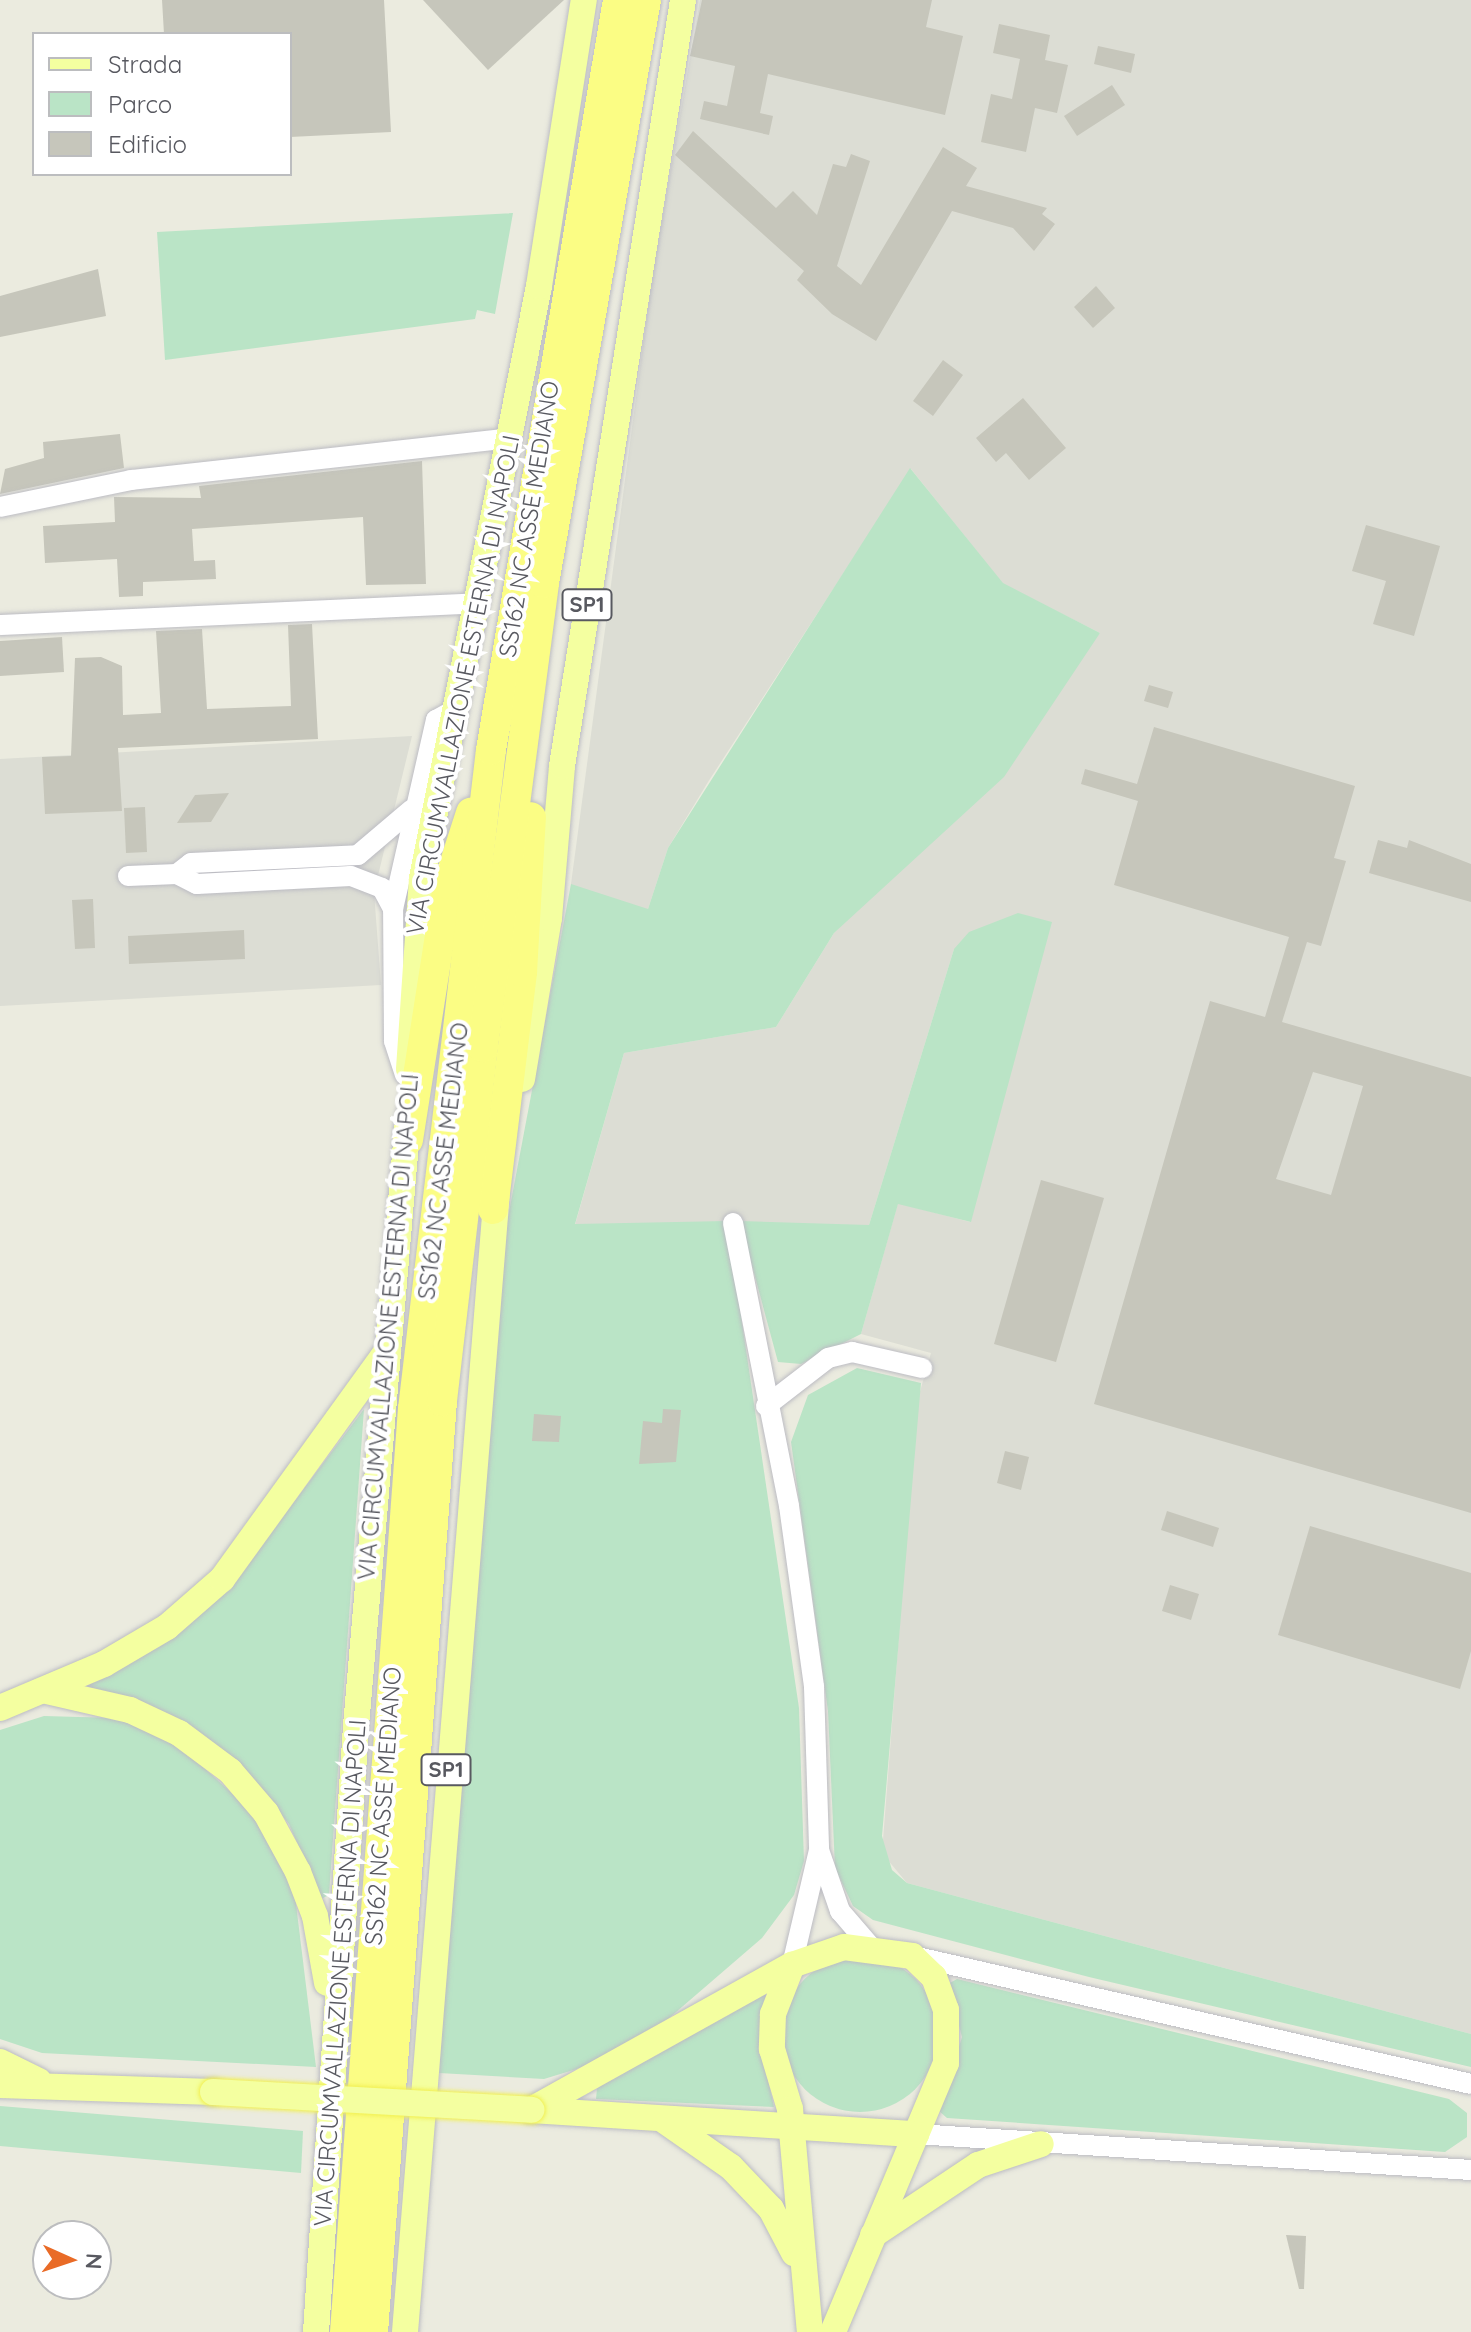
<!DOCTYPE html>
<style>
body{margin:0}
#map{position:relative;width:1471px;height:2332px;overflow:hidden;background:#ebebdf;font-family:Quicksand,sans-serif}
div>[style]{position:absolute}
.industrial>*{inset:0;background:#dcddd4}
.green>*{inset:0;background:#bae4c6}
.round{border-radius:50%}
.building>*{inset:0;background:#c6c6bb}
.roads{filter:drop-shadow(0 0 2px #bcbcc3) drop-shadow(0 0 2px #bcbcc3)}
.minor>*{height:20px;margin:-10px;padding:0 10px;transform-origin:10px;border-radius:10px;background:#fff}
.major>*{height:26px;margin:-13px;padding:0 13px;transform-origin:13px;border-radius:13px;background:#f4ffa0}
.highway>*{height:30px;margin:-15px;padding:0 15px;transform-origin:15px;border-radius:15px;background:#fbfd84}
.bridges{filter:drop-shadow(0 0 2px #f1f052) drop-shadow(0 0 2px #f1f052)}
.major-bridge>*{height:26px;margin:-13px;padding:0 13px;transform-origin:13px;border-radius:13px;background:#f4ffa0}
span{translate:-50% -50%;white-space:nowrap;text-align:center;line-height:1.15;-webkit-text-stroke:8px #fff;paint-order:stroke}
.shield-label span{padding:2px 6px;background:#fff;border:2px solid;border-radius:6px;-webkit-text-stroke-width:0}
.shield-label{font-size:22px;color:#585960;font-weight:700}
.street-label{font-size:24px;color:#585960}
.legend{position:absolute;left:32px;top:32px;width:260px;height:144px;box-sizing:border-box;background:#fff;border:2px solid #bcbdbf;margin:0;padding:10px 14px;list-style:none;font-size:24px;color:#585960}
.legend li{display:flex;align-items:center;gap:16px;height:40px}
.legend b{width:40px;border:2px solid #bcbdbf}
.north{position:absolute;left:32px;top:2220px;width:80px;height:80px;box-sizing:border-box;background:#fff;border:2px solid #bcbdbf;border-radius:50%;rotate:93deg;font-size:22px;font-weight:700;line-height:32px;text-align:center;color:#585960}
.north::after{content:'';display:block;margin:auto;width:28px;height:36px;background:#e96b27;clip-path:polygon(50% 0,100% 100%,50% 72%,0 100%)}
</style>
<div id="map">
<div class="industrial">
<div style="clip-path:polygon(700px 0,1471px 0,1471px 2034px,907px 1883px,882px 1853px,917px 1402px,931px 1353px,861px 1334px,898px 1203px,970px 1222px,954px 949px,869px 1225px,575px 1225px,624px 1053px,776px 1027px,834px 933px,1100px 633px,1003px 584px,911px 469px,708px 782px,668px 848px,648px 909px,572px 922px,571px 884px,652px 278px)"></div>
<div style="clip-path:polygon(412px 736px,374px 892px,381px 985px,0 1006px,0 759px)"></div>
</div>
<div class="green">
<div style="clip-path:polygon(513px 213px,495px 314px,477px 310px,475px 319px,165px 360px,157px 232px)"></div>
<div style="clip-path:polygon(910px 468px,1003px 583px,1100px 633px,1004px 777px,834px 933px,776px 1027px,624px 1053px,575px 1224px,727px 1221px,799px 1708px,804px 1861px,794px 1895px,762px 1938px,668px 2019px,593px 2064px,544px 2079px,439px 2073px,502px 1249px,571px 884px,648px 909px,668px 848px)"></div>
<div style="clip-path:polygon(1018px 913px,1052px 922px,971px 1222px,898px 1204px,861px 1334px,801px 1364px,778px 1362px,740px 1221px,869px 1225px,954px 949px,969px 932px)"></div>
<div style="clip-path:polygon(857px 1368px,921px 1383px,882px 1836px,892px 1870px,907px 1883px,1471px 2034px,1471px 2067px,1089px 1977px,873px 1920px,853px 1906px,835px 1868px,828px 1711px,791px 1442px,808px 1395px)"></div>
<div style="clip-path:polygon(364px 1409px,329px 1895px,321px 1899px,289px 1824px,238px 1761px,169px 1714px,85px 1686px,248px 1563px)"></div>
<div style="clip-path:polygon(44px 1716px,116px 1718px,180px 1746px,260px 1819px,295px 1896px,316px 2067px,42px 2053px,0 2039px,0 1730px)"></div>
<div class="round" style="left:782px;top:1956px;width:156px;height:156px"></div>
<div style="clip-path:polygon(957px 1979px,1449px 2099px,1467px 2113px,1467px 2137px,1445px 2152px,947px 2118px,939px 2111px,962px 2037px,948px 1984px)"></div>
<div style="clip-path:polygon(768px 1988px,762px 2052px,774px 2107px,596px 2099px,597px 2088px)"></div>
<div style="clip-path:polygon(0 2106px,303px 2131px,301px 2173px,0 2146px)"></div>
</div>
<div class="building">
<div style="clip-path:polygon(162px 0,384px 0,391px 132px,290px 137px,290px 34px,164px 34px)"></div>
<div style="clip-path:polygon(423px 0,564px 0,488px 70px)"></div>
<div style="clip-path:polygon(702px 0,932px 0,926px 27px,963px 36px,945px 115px,768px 74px,760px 113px,773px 116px,769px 135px,700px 119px,704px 101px,727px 106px,735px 66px,690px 56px)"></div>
<div style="clip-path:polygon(999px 24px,1050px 35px,1045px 60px,1068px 65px,1057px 113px,1035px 108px,1026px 152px,981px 142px,991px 94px,1012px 99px,1020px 59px,993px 53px)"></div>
<div style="clip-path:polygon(1098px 46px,1135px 54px,1131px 73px,1094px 64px)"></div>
<div style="clip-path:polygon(1112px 85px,1125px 105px,1077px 136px,1064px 116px)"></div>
<div style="clip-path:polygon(693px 131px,776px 208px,793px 191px,817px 215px,833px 164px,846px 167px,851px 154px,870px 161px,837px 266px,861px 285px,943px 147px,977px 168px,966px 186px,1047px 208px,1042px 214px,1055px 224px,1034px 251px,1013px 228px,952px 211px,876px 341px,832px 314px,797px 280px,804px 271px,675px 155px)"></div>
<div style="clip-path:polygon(98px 269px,106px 316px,0 337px,0 296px)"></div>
<div style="clip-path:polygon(1096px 286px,1115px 308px,1093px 328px,1074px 307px)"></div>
<div style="clip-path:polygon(943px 360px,963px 375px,933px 416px,913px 401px)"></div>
<div style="clip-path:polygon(1023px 398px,1066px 448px,1029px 480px,1006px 453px,996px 462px,976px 438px)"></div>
<div style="clip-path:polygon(120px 434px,124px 468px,0 494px,5px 469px,44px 458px,43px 442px)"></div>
<div style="clip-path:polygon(422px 461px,426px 584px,366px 585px,363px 517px,192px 529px,194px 561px,215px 560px,216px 579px,143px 582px,143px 596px,119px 597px,117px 559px,45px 563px,43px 526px,115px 522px,114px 497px,201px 498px,199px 486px)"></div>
<div style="clip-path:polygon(1366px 525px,1440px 546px,1414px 636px,1373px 624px,1386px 581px,1352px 571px)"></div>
<div style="clip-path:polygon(312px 624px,318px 739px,118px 748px,122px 811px,45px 814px,42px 757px,71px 756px,75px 658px,101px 657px,122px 666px,123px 715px,161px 713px,156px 631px,202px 629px,207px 709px,291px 706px,288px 625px)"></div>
<div style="clip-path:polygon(62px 637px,64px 672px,0 676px,0 641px)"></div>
<div style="clip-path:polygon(1149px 685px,1173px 692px,1168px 708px,1144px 701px)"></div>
<div style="clip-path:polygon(evenodd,1154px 727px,1355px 786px,1334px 858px,1346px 861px,1321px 946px,1307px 942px,1282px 1022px,1471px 1077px,1471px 1513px,1094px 1404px,1210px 1001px,1265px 1017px,1289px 937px,1114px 885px,1138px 801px,1081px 784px,1085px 769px,1137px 784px,1154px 727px,1313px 1072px,1363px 1086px,1331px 1195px,1276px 1179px,1313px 1072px)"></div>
<div style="clip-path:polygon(229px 793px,211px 822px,177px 823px,195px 795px)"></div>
<div style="clip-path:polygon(145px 807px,147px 852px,126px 853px,124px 808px)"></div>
<div style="clip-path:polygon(1378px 840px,1407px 848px,1409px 840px,1471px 864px,1471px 902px,1369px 873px)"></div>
<div style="clip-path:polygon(93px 899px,95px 948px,75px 949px,72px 900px)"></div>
<div style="clip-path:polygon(244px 930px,245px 959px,129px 964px,128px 936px)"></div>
<div style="clip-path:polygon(1041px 1180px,1104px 1198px,1056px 1362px,994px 1344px)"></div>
<div style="clip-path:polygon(663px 1409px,681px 1410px,676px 1462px,639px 1464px,643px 1421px,662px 1423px)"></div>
<div style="clip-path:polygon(534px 1414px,561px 1416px,559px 1442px,532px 1441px)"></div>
<div style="clip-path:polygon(1005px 1451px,1029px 1457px,1021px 1490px,997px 1483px)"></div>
<div style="clip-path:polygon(1167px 1511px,1219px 1528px,1213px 1547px,1161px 1530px)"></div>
<div style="clip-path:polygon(1310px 1526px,1471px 1573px,1471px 1651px,1460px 1689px,1278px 1635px)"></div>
<div style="clip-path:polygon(1170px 1585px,1199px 1594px,1191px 1620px,1162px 1611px)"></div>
<div style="clip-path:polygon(1286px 2235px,1306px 2236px,1304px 2289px,1299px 2289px)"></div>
</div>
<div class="roads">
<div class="minor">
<div style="left:0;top:507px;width:134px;rotate:-11.6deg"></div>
<div style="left:131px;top:480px;width:381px;rotate:-6.3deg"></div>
<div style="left:0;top:625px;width:480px;rotate:-2.6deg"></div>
<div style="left:177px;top:874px;width:18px;rotate:-38deg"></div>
<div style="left:191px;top:863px;width:167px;rotate:-2.7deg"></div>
<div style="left:358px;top:855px;width:70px;rotate:-40.3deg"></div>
<div style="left:128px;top:876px;width:49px;rotate:-2.3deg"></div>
<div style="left:177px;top:874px;width:22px;rotate:27deg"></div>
<div style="left:197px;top:884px;width:154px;rotate:-3deg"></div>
<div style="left:351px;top:876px;width:33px;rotate:21deg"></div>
<div style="left:382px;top:888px;width:24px;rotate:62deg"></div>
<div style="left:405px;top:1075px;width:36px;rotate:-108deg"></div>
<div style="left:394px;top:1041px;width:132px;rotate:-90.4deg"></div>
<div style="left:393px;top:909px;width:194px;rotate:-77.2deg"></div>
<div style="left:436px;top:720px;width:26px;rotate:-29deg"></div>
<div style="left:733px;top:1223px;width:288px;rotate:78.8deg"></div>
<div style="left:789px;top:1506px;width:183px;rotate:82.1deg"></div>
<div style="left:814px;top:1687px;width:163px;rotate:88.2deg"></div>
<div style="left:819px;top:1850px;width:118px;rotate:103.2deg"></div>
<div style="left:766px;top:1406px;width:78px;rotate:-37.7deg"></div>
<div style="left:828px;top:1358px;width:25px;rotate:-14deg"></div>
<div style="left:852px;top:1352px;width:72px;rotate:12.9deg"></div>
<div style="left:819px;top:1850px;width:65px;rotate:71deg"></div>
<div style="left:840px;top:1911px;width:48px;rotate:49.3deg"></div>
<div style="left:913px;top:1956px;width:572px;rotate:12.92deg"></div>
<div style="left:916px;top:2134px;width:556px;rotate:3.71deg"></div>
</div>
<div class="major">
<div style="left:409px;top:1069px;width:191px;rotate:-86.1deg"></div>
<div style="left:422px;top:878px;width:603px;rotate:-78.82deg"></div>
<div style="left:539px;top:286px;width:290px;rotate:-81.1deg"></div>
<div style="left:522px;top:1079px;width:163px;rotate:-80.5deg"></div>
<div style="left:549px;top:918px;width:153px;rotate:-85.1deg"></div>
<div style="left:562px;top:766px;width:775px;rotate:-81.02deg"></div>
<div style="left:47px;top:1691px;width:85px;rotate:12.9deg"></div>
<div style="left:130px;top:1710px;width:54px;rotate:25.1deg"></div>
<div style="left:179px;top:1733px;width:64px;rotate:36.7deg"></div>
<div style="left:230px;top:1771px;width:55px;rotate:49.4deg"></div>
<div style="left:266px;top:1813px;width:67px;rotate:61.5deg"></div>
<div style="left:298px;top:1872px;width:47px;rotate:68.9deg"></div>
<div style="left:315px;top:1916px;width:68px;rotate:79.8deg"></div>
<div style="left:0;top:1708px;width:113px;rotate:-22.9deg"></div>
<div style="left:104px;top:1664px;width:73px;rotate:-30.4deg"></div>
<div style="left:167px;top:1627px;width:73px;rotate:-41.1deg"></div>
<div style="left:222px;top:1579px;width:283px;rotate:-54.1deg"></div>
<div style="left:792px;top:1965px;width:53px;rotate:111.2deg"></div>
<div style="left:773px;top:2014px;width:35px;rotate:92deg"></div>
<div style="left:772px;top:2049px;width:63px;rotate:73.3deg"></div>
<div style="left:790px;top:2109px;width:224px;rotate:84.9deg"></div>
<div style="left:0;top:2062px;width:43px;rotate:26deg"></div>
<div style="left:0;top:2085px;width:213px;rotate:1.9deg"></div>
<div style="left:531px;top:2110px;width:299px;rotate:-29.1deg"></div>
<div style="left:792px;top:1965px;width:55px;rotate:-19.1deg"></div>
<div style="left:844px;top:1947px;width:69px;rotate:7.5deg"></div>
<div style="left:912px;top:1956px;width:30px;rotate:44deg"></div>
<div style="left:934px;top:1977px;width:35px;rotate:70deg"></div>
<div style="left:946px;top:2010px;width:53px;rotate:90deg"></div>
<div style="left:946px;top:2063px;width:292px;rotate:112.8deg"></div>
<div style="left:531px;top:2110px;width:386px;rotate:3.6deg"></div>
<div style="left:665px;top:2121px;width:80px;rotate:34.9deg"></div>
<div style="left:731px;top:2167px;width:58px;rotate:46.4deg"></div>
<div style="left:771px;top:2209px;width:50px;rotate:62.4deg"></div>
<div style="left:873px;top:2235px;width:126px;rotate:-33.7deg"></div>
<div style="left:978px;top:2165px;width:66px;rotate:-18.4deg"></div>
<div style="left:316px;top:2332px;width:607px;rotate:-86.22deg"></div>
<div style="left:356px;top:1726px;width:608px;rotate:-85.1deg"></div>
<div style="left:405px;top:2332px;width:1144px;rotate:-85.39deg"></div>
</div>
<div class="highway">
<div style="left:408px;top:1140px;width:259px;rotate:-81.1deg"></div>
<div style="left:448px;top:884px;width:75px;rotate:-72.1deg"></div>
<div style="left:493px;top:1209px;width:239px;rotate:-83deg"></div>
<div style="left:522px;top:972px;width:155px;rotate:-86.7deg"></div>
<div style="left:345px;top:2332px;width:926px;rotate:-85.79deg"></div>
<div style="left:413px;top:1409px;width:664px;rotate:-83.25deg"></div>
<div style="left:491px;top:750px;width:761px;rotate:-80.39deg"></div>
<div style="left:373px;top:2332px;width:934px;rotate:-85.76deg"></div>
<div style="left:442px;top:1401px;width:356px;rotate:-83.4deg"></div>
<div style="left:483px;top:1047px;width:468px;rotate:-82.5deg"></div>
<div style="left:544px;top:583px;width:592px;rotate:-80.08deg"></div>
</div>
</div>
<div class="bridges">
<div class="major-bridge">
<div style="left:213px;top:2092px;width:319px;rotate:3.2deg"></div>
</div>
</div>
<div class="shield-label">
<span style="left:587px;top:605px">SP1</span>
<span style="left:446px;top:1770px">SP1</span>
</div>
<div class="street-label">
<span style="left:529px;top:519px;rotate:-81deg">SS162 NC ASSE MEDIANO</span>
<span style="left:463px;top:685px;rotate:-79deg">VIA CIRCUMVALLAZIONE ESTERNA DI NAPOLI</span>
<span style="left:443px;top:1161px;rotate:-83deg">SS162 NC ASSE MEDIANO</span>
<span style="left:388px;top:1327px;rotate:-85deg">VIA CIRCUMVALLAZIONE ESTERNA DI NAPOLI</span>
<span style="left:383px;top:1806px;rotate:-86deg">SS162 NC ASSE MEDIANO</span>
<span style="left:340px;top:1973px;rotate:-86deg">VIA CIRCUMVALLAZIONE ESTERNA DI NAPOLI</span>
</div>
<ul class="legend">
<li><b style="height:10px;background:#f4ffa0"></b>Strada</li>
<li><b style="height:22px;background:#bae4c6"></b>Parco</li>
<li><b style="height:22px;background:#c6c6bb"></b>Edificio</li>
</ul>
<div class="north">N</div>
</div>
